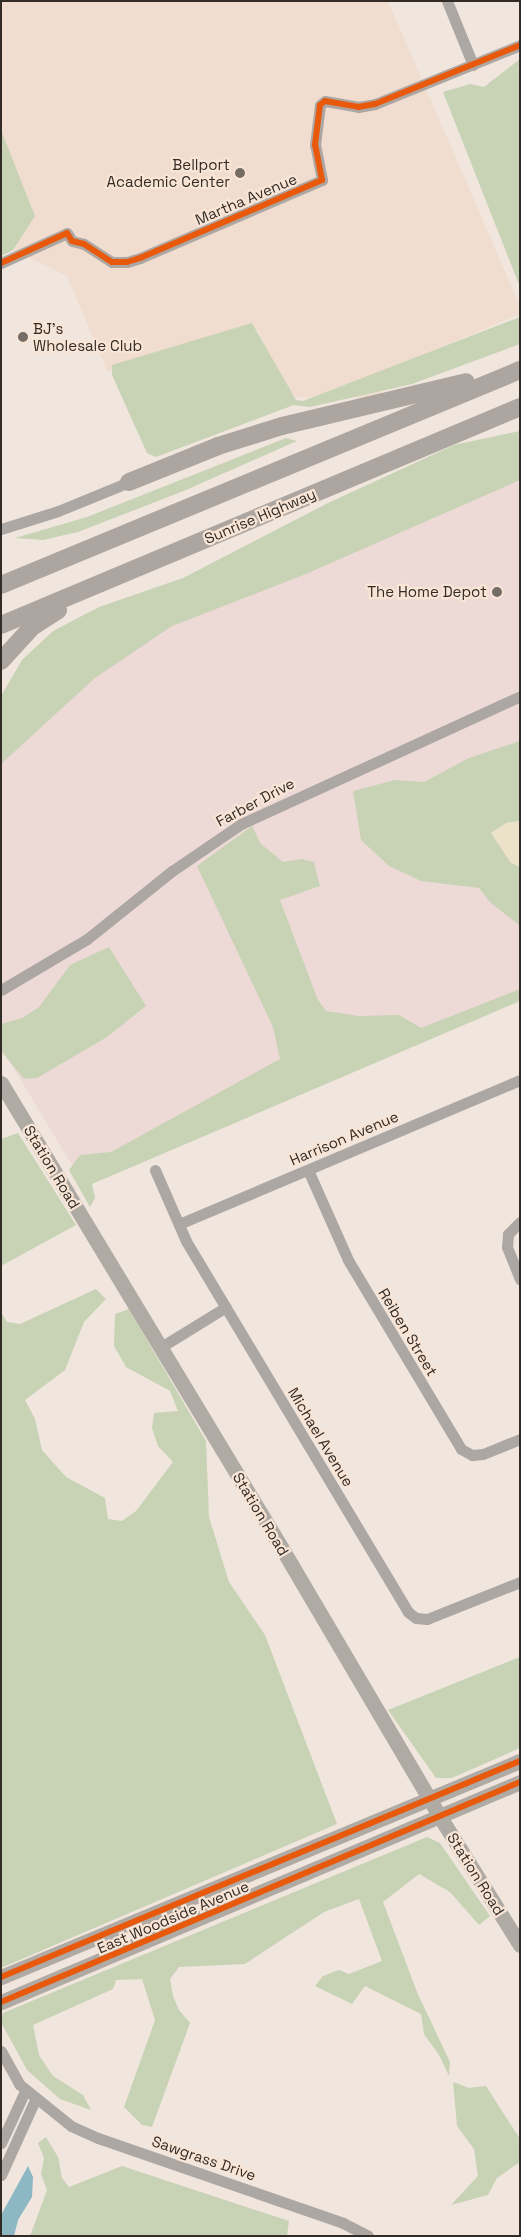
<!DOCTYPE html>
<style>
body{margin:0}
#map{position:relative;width:521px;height:2237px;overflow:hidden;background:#f0e6de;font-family:"Space Grotesk",sans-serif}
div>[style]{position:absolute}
.built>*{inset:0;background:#f0ddcf}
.industrial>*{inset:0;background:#eddad6}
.forest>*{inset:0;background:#c8d2b4}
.sand>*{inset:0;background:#ece2ca}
.water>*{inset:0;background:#8cb7c3}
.minor>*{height:11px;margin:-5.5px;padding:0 5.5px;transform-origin:5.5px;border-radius:5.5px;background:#ada7a4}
.major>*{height:15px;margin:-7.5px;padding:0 7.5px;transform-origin:7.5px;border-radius:7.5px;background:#b0aaa5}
.highway>*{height:18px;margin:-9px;padding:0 9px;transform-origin:9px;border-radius:9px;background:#aca5a0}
.cycleway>*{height:6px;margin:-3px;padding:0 3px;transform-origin:3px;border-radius:3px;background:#e8590c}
.dots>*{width:14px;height:14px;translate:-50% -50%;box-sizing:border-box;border:2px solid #f8e5d6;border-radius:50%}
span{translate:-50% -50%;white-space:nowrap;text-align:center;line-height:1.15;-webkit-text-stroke:4.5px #f8e5d6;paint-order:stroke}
.poi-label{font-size:15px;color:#332b26}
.right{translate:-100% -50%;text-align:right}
.left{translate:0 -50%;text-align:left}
.street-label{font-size:15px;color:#332b26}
.frame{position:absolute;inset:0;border:2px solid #332b26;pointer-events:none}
</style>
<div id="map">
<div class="built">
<div style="clip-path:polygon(1px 1px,388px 1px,520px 306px,520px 314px,374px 375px,383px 398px,285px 397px,258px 329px,107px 371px,67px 276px,13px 250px,35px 216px,1px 130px)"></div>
</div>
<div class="industrial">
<div style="clip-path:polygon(520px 474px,520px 998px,82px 1182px,1px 1047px,1px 742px,168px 617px)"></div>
</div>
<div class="forest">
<div style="clip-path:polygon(520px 59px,520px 287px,443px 92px,470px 84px,484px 87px)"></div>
<div style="clip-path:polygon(1px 130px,35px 216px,13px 250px,1px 256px)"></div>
<div style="clip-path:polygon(520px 317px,520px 344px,412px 384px,310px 407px,294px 405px,156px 457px,147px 453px,112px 375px,112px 365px,252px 323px,296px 400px,303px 401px)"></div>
<div style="clip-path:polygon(520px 431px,520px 480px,306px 574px,172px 626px,95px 678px,1px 764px,1px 696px,22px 660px,53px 631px,99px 607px,183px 578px,328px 503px,454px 445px)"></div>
<div style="clip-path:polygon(286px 438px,297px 441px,186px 490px,78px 532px,43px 540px,15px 538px,87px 517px)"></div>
<div style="clip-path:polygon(520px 741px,520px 821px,506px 823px,510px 862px,520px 867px,520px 926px,490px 902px,479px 888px,421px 881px,389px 866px,361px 840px,353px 791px,395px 780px,424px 782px,469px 758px)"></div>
<div style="clip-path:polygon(252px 826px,261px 844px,283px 862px,302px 859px,314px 862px,320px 886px,280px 900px,318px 1000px,326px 1011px,359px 1016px,399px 1015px,421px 1028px,520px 989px,520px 1001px,92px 1184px,95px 1198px,90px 1207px,69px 1170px,80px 1155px,111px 1152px,280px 1059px,273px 1027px,197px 866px)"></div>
<div style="clip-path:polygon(109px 947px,146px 1006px,107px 1037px,37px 1078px,24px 1079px,1px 1051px,1px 1024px,22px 1018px,39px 1007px,70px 965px)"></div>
<div style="clip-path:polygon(18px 1133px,76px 1225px,1px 1266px,1px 1139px)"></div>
<div style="clip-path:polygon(96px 1289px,106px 1299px,84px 1322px,65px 1370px,25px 1400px,35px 1419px,42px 1450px,66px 1477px,105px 1498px,108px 1519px,122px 1521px,136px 1511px,173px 1462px,158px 1446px,152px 1428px,154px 1413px,178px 1411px,170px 1391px,126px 1367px,114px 1346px,115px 1314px,129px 1309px,206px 1441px,209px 1517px,229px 1582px,265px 1635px,337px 1824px,1px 1968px,1px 1312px,7px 1322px,20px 1324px)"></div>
<div style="clip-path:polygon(520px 1657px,520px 1748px,452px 1778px,436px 1778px,388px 1710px)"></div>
<div style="clip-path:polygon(427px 1837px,440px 1843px,490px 1916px,479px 1925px,450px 1892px,419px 1874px,383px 1902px,417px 1992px,450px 2062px,449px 2076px,439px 2055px,424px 2034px,421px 2014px,365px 1986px,352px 2004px,315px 1986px,323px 1976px,339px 1970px,349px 1974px,382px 1961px,359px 1899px,324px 1912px,245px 1964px,179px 1967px,170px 1979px,173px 1996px,179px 2010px,190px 2023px,152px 2127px,142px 2125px,124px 2107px,155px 2020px,142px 1979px,116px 1980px,113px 1989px,33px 2025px,39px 2055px,53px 2076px,83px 2095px,91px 2110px,60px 2099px,27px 2070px,1px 2022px,3px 2013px)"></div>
<div style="clip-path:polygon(453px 2082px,469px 2088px,486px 2086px,520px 2139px,520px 2162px,497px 2178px,488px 2195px,451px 2205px,478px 2176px,474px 2149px,457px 2126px)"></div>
<div style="clip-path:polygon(46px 2137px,58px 2157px,62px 2178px,69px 2187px,122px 2166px,289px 2221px,287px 2236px,30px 2236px,47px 2190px,41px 2174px,44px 2158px,38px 2143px)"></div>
</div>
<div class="sand">
<div style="clip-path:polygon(520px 821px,520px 867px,510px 862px,491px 833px,506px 823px)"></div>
</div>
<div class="water">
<div style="clip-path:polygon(28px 2166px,33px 2177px,32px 2197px,18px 2220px,14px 2236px,1px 2236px,1px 2215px)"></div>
</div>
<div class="minor">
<div style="left:447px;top:1px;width:69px;rotate:67.9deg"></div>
<div style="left:1px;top:263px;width:72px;rotate:-24.4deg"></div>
<div style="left:67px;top:233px;width:9px;rotate:58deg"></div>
<div style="left:72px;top:241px;width:12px;rotate:14deg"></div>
<div style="left:84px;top:244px;width:33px;rotate:33deg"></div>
<div style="left:112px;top:262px;width:15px"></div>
<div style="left:127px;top:262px;width:14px;rotate:-17deg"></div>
<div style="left:140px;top:258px;width:198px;rotate:-23.2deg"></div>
<div style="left:322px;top:180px;width:36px;rotate:-101deg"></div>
<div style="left:315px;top:145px;width:40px;rotate:-82.9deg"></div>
<div style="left:320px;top:105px;width:6px;rotate:-39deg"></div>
<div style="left:325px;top:101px;width:34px;rotate:10deg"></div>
<div style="left:358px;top:107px;width:17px;rotate:-10deg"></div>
<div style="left:375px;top:104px;width:157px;rotate:-22.1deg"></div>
<div style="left:1px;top:529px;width:60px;rotate:-17.5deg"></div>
<div style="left:58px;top:511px;width:77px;rotate:-22.2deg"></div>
<div style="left:1px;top:990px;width:100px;rotate:-30.7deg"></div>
<div style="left:87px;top:939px;width:109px;rotate:-38.7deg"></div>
<div style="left:172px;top:871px;width:83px;rotate:-34.3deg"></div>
<div style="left:241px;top:824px;width:307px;rotate:-24.6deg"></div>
<div style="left:155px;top:1170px;width:77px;rotate:66.4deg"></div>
<div style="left:186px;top:1241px;width:432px;rotate:59.1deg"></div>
<div style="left:408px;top:1612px;width:10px;rotate:37deg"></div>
<div style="left:416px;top:1618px;width:11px;rotate:5deg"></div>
<div style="left:427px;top:1619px;width:100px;rotate:-21.7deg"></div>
<div style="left:308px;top:1170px;width:98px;rotate:66deg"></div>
<div style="left:348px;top:1260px;width:220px;rotate:59.1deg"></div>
<div style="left:461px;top:1449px;width:13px;rotate:29deg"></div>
<div style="left:472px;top:1455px;width:11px;rotate:-5deg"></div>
<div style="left:483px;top:1454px;width:40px;rotate:-22deg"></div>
<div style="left:520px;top:1222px;width:17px;rotate:135deg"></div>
<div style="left:508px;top:1234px;width:13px;rotate:94deg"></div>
<div style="left:507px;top:1247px;width:35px;rotate:68deg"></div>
<div style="left:179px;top:1224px;width:370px;rotate:-22.9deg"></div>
<div style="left:161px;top:1347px;width:76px;rotate:-31.6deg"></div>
<div style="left:1px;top:2051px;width:38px;rotate:61deg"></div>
<div style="left:19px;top:2084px;width:67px;rotate:38.9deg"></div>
<div style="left:71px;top:2126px;width:30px;rotate:24deg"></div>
<div style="left:98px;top:2138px;width:259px;rotate:19.1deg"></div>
<div style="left:343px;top:2223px;width:28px;rotate:27deg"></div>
<div style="left:1px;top:2143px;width:57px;rotate:-65.2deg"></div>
<div style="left:1px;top:2175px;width:82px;rotate:-65.6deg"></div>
</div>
<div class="major">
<div style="left:1px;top:1083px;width:542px;rotate:58.89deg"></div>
<div style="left:281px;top:1547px;width:313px;rotate:59.5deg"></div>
<div style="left:440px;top:1817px;width:151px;rotate:58deg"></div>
<div style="left:1px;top:1977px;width:562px;rotate:-22.6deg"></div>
<div style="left:1px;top:2002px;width:564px;rotate:-22.97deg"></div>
</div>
<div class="highway">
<div style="left:129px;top:482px;width:96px;rotate:-22deg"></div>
<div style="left:218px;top:446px;width:67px;rotate:-17.4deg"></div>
<div style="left:282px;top:426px;width:189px;rotate:-13.4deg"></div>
<div style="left:1px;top:585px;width:562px;rotate:-22.5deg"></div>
<div style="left:1px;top:625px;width:563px;rotate:-22.78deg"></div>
<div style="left:1px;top:661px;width:46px;rotate:-47.6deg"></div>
<div style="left:32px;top:627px;width:31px;rotate:-33deg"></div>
</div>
<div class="cycleway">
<div style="left:1px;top:263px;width:72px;rotate:-24.4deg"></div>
<div style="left:67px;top:233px;width:9px;rotate:58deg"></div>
<div style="left:72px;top:241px;width:12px;rotate:14deg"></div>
<div style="left:84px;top:244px;width:33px;rotate:33deg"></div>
<div style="left:112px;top:262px;width:15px"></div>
<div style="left:127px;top:262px;width:14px;rotate:-17deg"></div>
<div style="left:140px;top:258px;width:198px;rotate:-23.2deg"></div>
<div style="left:322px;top:180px;width:36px;rotate:-101deg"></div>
<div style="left:315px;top:145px;width:40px;rotate:-82.9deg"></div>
<div style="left:320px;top:105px;width:6px;rotate:-39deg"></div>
<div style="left:325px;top:101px;width:34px;rotate:10deg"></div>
<div style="left:358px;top:107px;width:17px;rotate:-10deg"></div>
<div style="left:375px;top:104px;width:157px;rotate:-22.1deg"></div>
<div style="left:1px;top:1977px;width:562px;rotate:-22.6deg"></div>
<div style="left:1px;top:2002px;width:564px;rotate:-22.97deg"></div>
</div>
<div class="dots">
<div style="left:240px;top:173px;background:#756c66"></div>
<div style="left:23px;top:337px;background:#756c66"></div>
<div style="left:497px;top:592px;background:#756c66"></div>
</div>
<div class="poi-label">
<span class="right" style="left:230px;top:173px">Bellport<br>Academic Center</span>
<span class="left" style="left:33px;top:337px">BJ's<br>Wholesale Club</span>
<span class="right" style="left:487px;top:592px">The Home Depot</span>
</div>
<div class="street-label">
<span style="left:246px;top:199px;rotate:-23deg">Martha Avenue</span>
<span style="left:260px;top:516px;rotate:-23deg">Sunrise Highway</span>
<span style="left:255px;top:802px;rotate:-28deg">Farber Drive</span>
<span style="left:344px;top:1138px;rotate:-23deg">Harrison Avenue</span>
<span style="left:52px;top:1167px;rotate:59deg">Station Road</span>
<span style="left:408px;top:1332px;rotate:59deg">Reiben Street</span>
<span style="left:321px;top:1437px;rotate:59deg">Michael Avenue</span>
<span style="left:261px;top:1514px;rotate:59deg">Station Road</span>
<span style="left:476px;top:1874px;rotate:58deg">Station Road</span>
<span style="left:173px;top:1917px;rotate:-23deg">East Woodside Avenue</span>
<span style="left:204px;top:2158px;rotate:19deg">Sawgrass Drive</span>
</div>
<div class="frame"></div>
</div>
